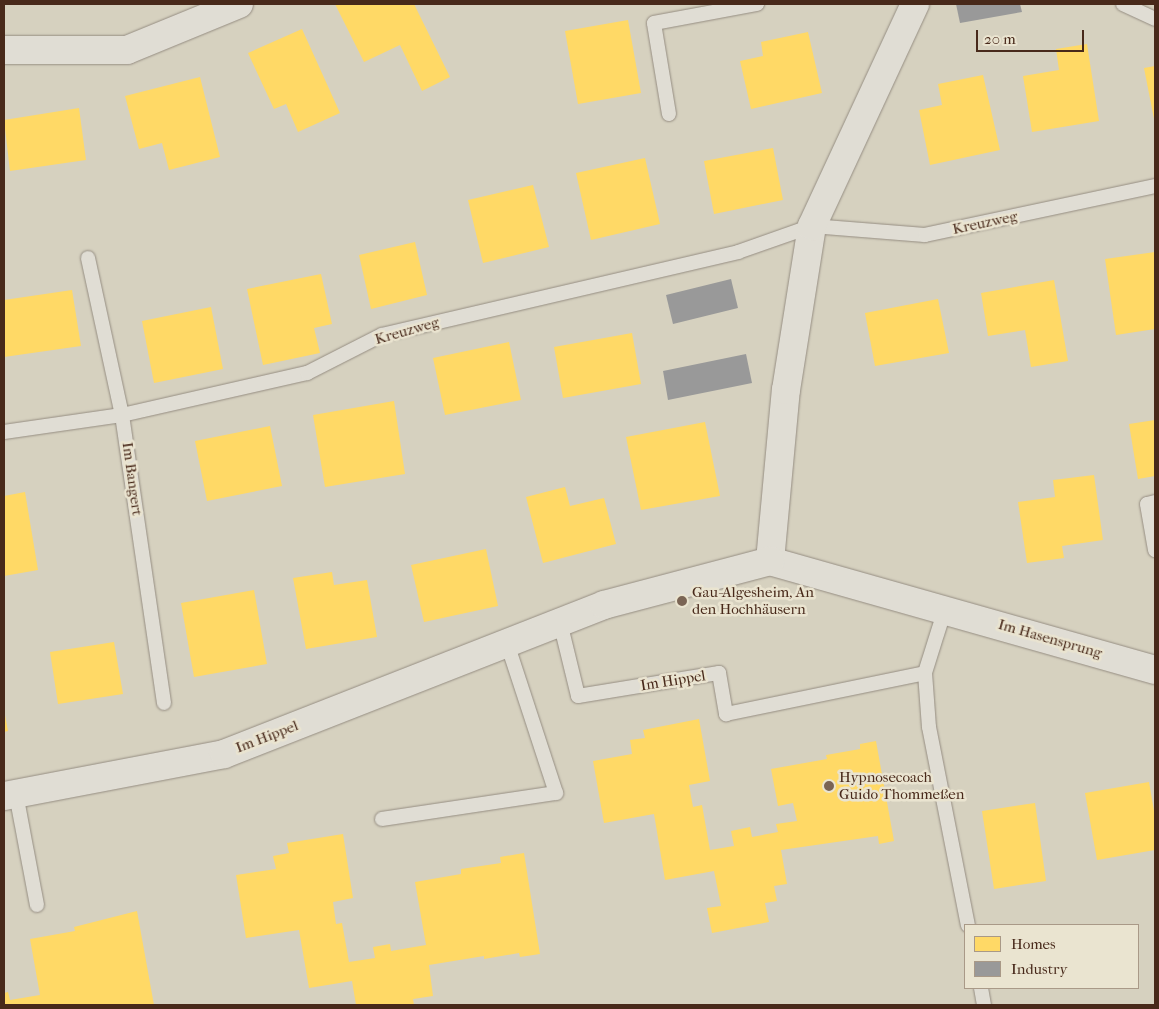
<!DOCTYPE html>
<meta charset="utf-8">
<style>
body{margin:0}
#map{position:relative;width:1159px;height:1009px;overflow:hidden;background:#d6d1bf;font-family:"IM FELL French Canon",serif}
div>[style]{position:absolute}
.homes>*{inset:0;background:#ffd966}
.industry>*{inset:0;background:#999}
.roads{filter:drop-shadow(0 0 1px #958d82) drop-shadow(0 0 1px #958d82)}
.service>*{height:14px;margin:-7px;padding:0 7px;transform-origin:7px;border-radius:7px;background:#e0ddd4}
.minor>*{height:28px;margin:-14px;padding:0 14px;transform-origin:14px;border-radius:14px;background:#e0ddd4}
.dots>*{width:14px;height:14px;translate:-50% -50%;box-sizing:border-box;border:2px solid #eae4d0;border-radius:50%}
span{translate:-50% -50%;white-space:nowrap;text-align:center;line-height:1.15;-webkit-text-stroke:5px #eae4d0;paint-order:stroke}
.street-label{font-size:15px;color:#48291a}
.poi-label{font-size:15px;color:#48291a}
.left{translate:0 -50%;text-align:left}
.frame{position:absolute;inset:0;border:5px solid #48291a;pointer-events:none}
.legend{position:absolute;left:964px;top:924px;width:175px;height:65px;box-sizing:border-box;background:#eae4d0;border:1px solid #a99987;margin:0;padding:6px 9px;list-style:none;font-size:15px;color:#48291a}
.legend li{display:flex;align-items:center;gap:10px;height:25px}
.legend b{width:25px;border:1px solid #a99987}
.scale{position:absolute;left:976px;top:30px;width:108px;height:22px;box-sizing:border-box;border:2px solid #48291a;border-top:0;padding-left:6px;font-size:15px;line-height:18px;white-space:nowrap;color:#48291a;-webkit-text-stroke:4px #eae4d0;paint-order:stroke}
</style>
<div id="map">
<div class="homes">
<div style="clip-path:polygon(335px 4px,414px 4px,450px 77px,422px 91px,400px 45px,364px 62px)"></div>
<div style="clip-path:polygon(628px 20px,641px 93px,578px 104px,565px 31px)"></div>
<div style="clip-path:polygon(302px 29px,340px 113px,298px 132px,286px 104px,274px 109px,248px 53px)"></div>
<div style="clip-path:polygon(808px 32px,822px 93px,751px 109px,740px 61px,763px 56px,761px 42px)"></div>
<div style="clip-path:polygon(1087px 44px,1099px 121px,1032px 132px,1023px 76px,1059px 70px,1056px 49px)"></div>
<div style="clip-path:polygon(1155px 66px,1155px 119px,1154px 119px,1144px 68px)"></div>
<div style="clip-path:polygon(983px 75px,1000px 150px,930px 165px,919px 110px,942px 105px,938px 84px)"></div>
<div style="clip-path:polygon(200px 77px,220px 157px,169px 170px,162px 143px,139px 149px,125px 96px)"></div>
<div style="clip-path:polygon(79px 108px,86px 160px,10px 171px,4px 120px)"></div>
<div style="clip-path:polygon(773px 148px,783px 200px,714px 214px,704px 161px)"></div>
<div style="clip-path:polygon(645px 158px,660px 224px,591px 240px,576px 173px)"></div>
<div style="clip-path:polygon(533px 185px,549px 247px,483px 263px,468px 200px)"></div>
<div style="clip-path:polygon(415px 242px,427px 295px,371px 309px,359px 255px)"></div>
<div style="clip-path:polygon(1155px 252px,1155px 329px,1116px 335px,1105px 259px)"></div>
<div style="clip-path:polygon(321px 274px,332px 324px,314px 328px,320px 353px,263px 365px,247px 289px)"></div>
<div style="clip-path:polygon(1054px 280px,1068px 361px,1031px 367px,1025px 330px,988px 336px,981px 293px)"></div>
<div style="clip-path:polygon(72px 290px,81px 346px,4px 357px,4px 300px)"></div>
<div style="clip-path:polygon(938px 299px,949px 353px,875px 366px,865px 313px)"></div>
<div style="clip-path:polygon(211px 307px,223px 369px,154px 383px,142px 321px)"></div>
<div style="clip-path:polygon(632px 333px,641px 384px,563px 398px,554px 347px)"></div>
<div style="clip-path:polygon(509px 342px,521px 400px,445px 415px,433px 358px)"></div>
<div style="clip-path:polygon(394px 401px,405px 474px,325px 487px,313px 415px)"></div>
<div style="clip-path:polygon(1155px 420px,1155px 476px,1138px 479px,1129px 424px)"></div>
<div style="clip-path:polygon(705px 422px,720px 496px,641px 510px,626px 437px)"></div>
<div style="clip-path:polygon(270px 426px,282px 486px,207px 501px,195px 441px)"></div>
<div style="clip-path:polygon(1094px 475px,1103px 540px,1062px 546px,1064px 558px,1027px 563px,1018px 502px,1055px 497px,1053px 480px)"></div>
<div style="clip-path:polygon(565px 487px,570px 506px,604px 498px,616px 544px,543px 563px,526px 497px)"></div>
<div style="clip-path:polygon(25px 492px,38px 570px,4px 576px,4px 496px)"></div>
<div style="clip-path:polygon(486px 549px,498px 606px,424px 622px,411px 565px)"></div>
<div style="clip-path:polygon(332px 572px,334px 585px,367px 580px,377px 637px,306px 649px,293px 578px)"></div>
<div style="clip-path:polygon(254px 590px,267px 664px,194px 677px,181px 603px)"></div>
<div style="clip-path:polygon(114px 642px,123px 694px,58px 704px,50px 652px)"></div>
<div style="clip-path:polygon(4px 710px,8px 731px,4px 732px)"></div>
<div style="clip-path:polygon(699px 719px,710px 781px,689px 785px,693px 807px,702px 805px,710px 850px,734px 846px,731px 831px,750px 827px,752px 837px,778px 832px,776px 824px,797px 821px,793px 803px,778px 806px,771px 769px,827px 759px,826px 755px,860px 749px,860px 744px,876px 741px,894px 841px,879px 844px,878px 836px,781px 850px,787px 884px,774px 886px,777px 901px,765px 903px,769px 922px,712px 933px,707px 908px,721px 906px,714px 871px,665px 880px,654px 814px,604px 823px,593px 761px,632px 754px,630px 740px,645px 738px,643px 730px)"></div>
<div style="clip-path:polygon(1149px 782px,1155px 817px,1155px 850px,1097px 860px,1085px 793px)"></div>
<div style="clip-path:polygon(1035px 803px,1046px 881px,994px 889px,982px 811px)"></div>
<div style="clip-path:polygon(343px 834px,353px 898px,333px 902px,336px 924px,342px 923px,349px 962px,375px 958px,373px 947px,390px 944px,391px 951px,426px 945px,415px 882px,461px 874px,461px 869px,501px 863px,500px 857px,524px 853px,540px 954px,520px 957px,519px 953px,484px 959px,484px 956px,429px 965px,433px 996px,413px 999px,414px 1005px,356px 1005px,352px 981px,309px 988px,299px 930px,246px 938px,236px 875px,276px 869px,273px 856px,289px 853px,287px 843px)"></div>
<div style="clip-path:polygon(137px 911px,154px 1005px,4px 1005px,4px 993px,8px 992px,10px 1000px,40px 995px,30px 939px,75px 931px,74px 927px)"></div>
</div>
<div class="industry">
<div style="clip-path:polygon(956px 4px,1020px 4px,1022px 12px,960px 23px)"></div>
<div style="clip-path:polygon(731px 279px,738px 308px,673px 324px,666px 295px)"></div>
<div style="clip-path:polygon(746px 354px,752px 383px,668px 400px,663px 371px)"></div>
</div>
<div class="roads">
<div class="service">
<div style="left:1123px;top:4px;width:35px;rotate:25deg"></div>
<div style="left:669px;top:114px;width:92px;rotate:-99.4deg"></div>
<div style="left:654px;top:23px;width:105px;rotate:-10.5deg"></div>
<div style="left:88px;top:258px;width:161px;rotate:77.8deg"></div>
<div style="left:122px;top:415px;width:291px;rotate:81.7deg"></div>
<div style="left:4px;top:432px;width:119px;rotate:-8.2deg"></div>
<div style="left:122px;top:415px;width:190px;rotate:-12.8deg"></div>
<div style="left:307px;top:373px;width:84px;rotate:-26.9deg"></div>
<div style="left:382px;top:335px;width:366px;rotate:-13.1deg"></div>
<div style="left:738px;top:252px;width:78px;rotate:-19.4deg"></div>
<div style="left:812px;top:226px;width:113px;rotate:4.6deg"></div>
<div style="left:925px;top:235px;width:235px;rotate:-12deg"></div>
<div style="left:1155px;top:502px;width:8px;rotate:166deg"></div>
<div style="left:1147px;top:504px;width:47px;rotate:80.1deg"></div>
<div style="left:945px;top:609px;width:67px;rotate:107.4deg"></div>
<div style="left:925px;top:673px;width:54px;rotate:85.8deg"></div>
<div style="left:929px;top:727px;width:202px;rotate:78.9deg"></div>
<div style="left:560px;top:622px;width:76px;rotate:76.3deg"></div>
<div style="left:578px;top:696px;width:143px;rotate:-9.3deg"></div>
<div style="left:719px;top:673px;width:42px;rotate:80.3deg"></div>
<div style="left:726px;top:714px;width:203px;rotate:-11.6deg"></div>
<div style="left:16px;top:794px;width:113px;rotate:79.3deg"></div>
<div style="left:382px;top:819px;width:176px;rotate:-8.5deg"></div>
<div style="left:556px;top:793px;width:158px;rotate:-108.1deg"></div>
<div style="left:981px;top:988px;width:17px;rotate:80deg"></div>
</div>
<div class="minor">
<div style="left:4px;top:50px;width:123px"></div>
<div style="left:127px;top:50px;width:121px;rotate:-22.3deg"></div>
<div style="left:770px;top:561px;width:172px;rotate:-84.7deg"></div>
<div style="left:786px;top:390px;width:166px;rotate:-81deg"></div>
<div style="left:812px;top:226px;width:245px;rotate:-65.1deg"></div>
<div style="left:770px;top:561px;width:400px;rotate:15.8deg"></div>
<div style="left:4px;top:796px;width:224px;rotate:-10.8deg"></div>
<div style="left:224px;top:754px;width:408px;rotate:-21.4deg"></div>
<div style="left:604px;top:605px;width:172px;rotate:-14.8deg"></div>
</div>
</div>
<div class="dots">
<div style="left:682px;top:601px;background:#7a6454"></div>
<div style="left:829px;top:786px;background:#7a6454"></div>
</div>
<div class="street-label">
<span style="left:985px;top:223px;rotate:-12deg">Kreuzweg</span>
<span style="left:407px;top:331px;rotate:-16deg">Kreuzweg</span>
<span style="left:132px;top:479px;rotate:82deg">Im Bangert</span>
<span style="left:1050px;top:639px;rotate:16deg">Im Hasensprung</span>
<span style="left:673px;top:681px;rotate:-9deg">Im Hippel</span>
<span style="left:267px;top:737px;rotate:-21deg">Im Hippel</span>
</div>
<div class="poi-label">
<span class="left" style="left:692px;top:601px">Gau-Algesheim, An<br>den Hochhäusern</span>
<span class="left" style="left:839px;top:786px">Hypnosecoach<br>Guido Thommeßen</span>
</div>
<div class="frame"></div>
<ul class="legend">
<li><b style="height:14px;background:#ffd966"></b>Homes</li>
<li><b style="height:14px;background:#999"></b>Industry</li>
</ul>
<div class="scale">20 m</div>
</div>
